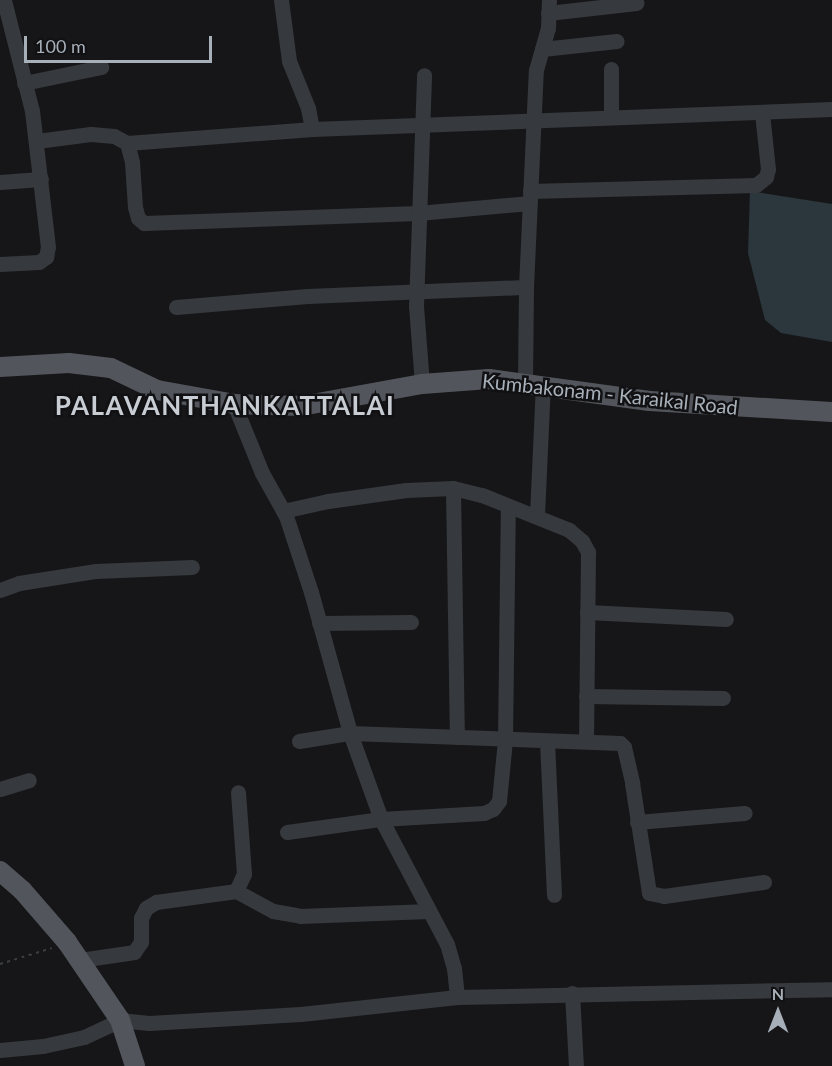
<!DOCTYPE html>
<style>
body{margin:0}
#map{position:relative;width:832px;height:1066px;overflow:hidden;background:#161618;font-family:Lato,sans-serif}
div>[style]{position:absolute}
.water>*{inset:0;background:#2b373c}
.path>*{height:2px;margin-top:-1px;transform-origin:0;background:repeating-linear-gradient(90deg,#3c4044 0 3px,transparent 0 7.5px)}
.minor>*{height:15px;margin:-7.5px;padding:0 7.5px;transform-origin:7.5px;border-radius:7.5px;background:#36393d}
.major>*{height:20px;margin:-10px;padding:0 10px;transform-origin:10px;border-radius:10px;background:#52565c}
span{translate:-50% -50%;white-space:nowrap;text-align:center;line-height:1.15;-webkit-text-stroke:5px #111113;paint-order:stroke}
.street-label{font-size:20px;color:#a7afb8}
.district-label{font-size:26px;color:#c8cdd4;font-weight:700;letter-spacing:1.5px}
.north{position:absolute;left:748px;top:982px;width:60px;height:60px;-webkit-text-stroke:4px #111113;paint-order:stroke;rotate:0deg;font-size:16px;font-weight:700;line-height:24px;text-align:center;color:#a7afb8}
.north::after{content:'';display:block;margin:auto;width:21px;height:27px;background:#a7afb8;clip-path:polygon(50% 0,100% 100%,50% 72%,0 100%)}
.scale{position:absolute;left:24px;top:36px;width:188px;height:27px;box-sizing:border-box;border:3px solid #a7afb8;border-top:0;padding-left:8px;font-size:18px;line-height:21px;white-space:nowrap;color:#a7afb8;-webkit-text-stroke:4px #111113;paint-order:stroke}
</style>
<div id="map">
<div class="water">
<div style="clip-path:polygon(750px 191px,832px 204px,832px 342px,781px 333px,765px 320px,748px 253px)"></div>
</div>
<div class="path">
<div style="left:0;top:964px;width:54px;rotate:-17.1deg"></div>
</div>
<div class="minor">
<div style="left:281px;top:0;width:62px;rotate:82.5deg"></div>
<div style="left:289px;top:61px;width:51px;rotate:68deg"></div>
<div style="left:308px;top:108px;width:21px;rotate:79deg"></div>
<div style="left:548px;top:13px;width:89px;rotate:-6.5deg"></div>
<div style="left:542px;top:49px;width:75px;rotate:-6.1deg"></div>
<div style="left:611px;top:69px;width:47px;rotate:90deg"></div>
<div style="left:24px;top:83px;width:79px;rotate:-11.7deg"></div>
<div style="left:37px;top:141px;width:54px;rotate:-7.4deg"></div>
<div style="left:91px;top:134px;width:23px;rotate:5deg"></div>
<div style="left:114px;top:136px;width:15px;rotate:28deg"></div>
<div style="left:127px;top:143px;width:20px;rotate:75deg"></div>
<div style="left:132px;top:162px;width:45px;rotate:86.2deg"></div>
<div style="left:135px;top:207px;width:11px;rotate:75deg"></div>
<div style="left:138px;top:218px;width:8px;rotate:40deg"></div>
<div style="left:144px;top:223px;width:274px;rotate:-2.1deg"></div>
<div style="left:418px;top:213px;width:112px;rotate:-5.1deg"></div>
<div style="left:127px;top:143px;width:186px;rotate:-4.3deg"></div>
<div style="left:312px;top:129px;width:520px;rotate:-2.2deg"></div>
<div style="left:0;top:182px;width:41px;rotate:-4.2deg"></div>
<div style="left:530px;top:191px;width:226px;rotate:-1.5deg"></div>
<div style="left:756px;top:185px;width:13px;rotate:-39deg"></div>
<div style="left:766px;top:177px;width:8px;rotate:-76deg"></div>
<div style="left:768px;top:169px;width:56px;rotate:-96.1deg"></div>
<div style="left:0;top:264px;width:39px;rotate:-3deg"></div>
<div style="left:39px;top:262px;width:9px;rotate:-36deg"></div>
<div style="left:46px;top:257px;width:10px;rotate:-79deg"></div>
<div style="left:48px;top:247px;width:137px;rotate:-96.7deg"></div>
<div style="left:32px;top:111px;width:114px;rotate:-104.2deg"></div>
<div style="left:176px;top:307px;width:132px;rotate:-4.8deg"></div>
<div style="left:308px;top:296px;width:218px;rotate:-2.4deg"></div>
<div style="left:525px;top:382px;width:95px;rotate:-89.4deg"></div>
<div style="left:526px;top:287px;width:217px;rotate:-87.4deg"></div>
<div style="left:536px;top:70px;width:44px;rotate:-74.1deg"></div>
<div style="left:548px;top:28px;width:28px;rotate:-88deg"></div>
<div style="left:422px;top:384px;width:78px;rotate:-94.4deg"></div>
<div style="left:416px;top:306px;width:231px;rotate:-88deg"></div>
<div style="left:234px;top:404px;width:74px;rotate:67.9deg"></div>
<div style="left:262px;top:473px;width:49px;rotate:60.8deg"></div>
<div style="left:286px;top:516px;width:80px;rotate:71.8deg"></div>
<div style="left:311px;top:592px;width:146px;rotate:74.5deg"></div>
<div style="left:350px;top:733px;width:91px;rotate:70.2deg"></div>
<div style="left:381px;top:819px;width:141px;rotate:62.2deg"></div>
<div style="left:447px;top:944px;width:25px;rotate:74deg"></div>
<div style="left:454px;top:968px;width:29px;rotate:84deg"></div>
<div style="left:453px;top:488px;width:249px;rotate:89.1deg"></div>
<div style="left:283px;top:511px;width:46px;rotate:-12.5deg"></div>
<div style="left:328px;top:501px;width:79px;rotate:-8deg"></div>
<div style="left:406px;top:490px;width:47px;rotate:-2.4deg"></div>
<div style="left:453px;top:488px;width:30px;rotate:14deg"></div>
<div style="left:482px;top:495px;width:94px;rotate:21.9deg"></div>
<div style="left:569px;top:530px;width:17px;rotate:40deg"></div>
<div style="left:582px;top:541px;width:13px;rotate:61deg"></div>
<div style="left:588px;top:552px;width:189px;rotate:90.6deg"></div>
<div style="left:537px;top:515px;width:130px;rotate:-87.4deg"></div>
<div style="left:0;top:590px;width:20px;rotate:-20deg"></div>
<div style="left:19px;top:583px;width:78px;rotate:-8.9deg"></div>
<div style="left:96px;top:571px;width:96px;rotate:-2.4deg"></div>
<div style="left:587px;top:612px;width:139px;rotate:2.9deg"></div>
<div style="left:319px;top:623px;width:92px;rotate:-0.6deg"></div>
<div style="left:586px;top:696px;width:137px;rotate:0.8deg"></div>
<div style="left:299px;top:741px;width:52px;rotate:-8.9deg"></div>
<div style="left:350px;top:733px;width:270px;rotate:2.1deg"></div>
<div style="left:620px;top:743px;width:6px;rotate:45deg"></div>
<div style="left:624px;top:747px;width:37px;rotate:77deg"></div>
<div style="left:632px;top:783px;width:111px;rotate:81.2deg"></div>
<div style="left:649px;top:893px;width:15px;rotate:11deg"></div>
<div style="left:664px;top:896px;width:101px;rotate:-8deg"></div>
<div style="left:547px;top:741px;width:154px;rotate:87.4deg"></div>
<div style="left:0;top:789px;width:30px;rotate:-17deg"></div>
<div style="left:637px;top:822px;width:108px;rotate:-4.8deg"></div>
<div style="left:287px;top:832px;width:95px;rotate:-7.9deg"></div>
<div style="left:381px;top:819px;width:103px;rotate:-3.3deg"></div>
<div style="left:484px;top:813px;width:10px;rotate:-24deg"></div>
<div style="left:493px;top:809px;width:10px;rotate:-53deg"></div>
<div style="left:499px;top:801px;width:61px;rotate:-84.4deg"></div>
<div style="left:505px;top:740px;width:234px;rotate:-89.3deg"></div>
<div style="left:236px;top:891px;width:42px;rotate:28.4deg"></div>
<div style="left:273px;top:911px;width:27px;rotate:10deg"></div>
<div style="left:300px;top:916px;width:129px;rotate:-2.2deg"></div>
<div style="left:80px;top:960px;width:55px;rotate:-8.4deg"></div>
<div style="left:134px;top:952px;width:12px;rotate:-55deg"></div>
<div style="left:141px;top:942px;width:24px;rotate:-90deg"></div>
<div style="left:141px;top:918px;width:11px;rotate:-63deg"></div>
<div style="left:146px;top:908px;width:12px;rotate:-31deg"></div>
<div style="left:156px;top:902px;width:81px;rotate:-7.8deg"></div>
<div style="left:236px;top:891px;width:19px;rotate:-65deg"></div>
<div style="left:244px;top:874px;width:82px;rotate:-94.2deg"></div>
<div style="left:572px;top:993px;width:73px;rotate:86.9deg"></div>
<div style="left:0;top:1050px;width:43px;rotate:-5.3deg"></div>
<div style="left:43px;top:1046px;width:42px;rotate:-12.4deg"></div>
<div style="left:84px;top:1037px;width:40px;rotate:-25deg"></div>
<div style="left:120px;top:1020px;width:29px;rotate:6deg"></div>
<div style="left:149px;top:1023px;width:152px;rotate:-3.4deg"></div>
<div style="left:301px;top:1014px;width:157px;rotate:-6.2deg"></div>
<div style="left:457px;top:997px;width:375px;rotate:-1.2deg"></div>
</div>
<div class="major">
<div style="left:0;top:367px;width:69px;rotate:-3.3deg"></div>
<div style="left:69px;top:363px;width:42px;rotate:6.8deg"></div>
<div style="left:111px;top:368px;width:51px;rotate:25.6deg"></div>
<div style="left:157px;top:390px;width:78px;rotate:10.3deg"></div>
<div style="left:234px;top:404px;width:67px;rotate:1.7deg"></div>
<div style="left:301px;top:406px;width:123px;rotate:-10.3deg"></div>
<div style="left:422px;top:384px;width:67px;rotate:-4.3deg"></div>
<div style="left:489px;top:379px;width:162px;rotate:7.8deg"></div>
<div style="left:650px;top:401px;width:182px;rotate:3.5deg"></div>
<div style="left:0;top:871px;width:29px;rotate:41deg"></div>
<div style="left:22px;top:890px;width:69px;rotate:49.1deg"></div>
<div style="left:67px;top:942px;width:94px;rotate:55.8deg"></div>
<div style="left:120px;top:1020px;width:48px;rotate:71.9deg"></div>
</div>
<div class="street-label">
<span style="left:610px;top:394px;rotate:6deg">Kumbakonam - Karaikal Road</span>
</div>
<div class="district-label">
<span style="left:225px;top:406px">PALAVANTHANKATTALAI</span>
</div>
<div class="north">N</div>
<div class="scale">100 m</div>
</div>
